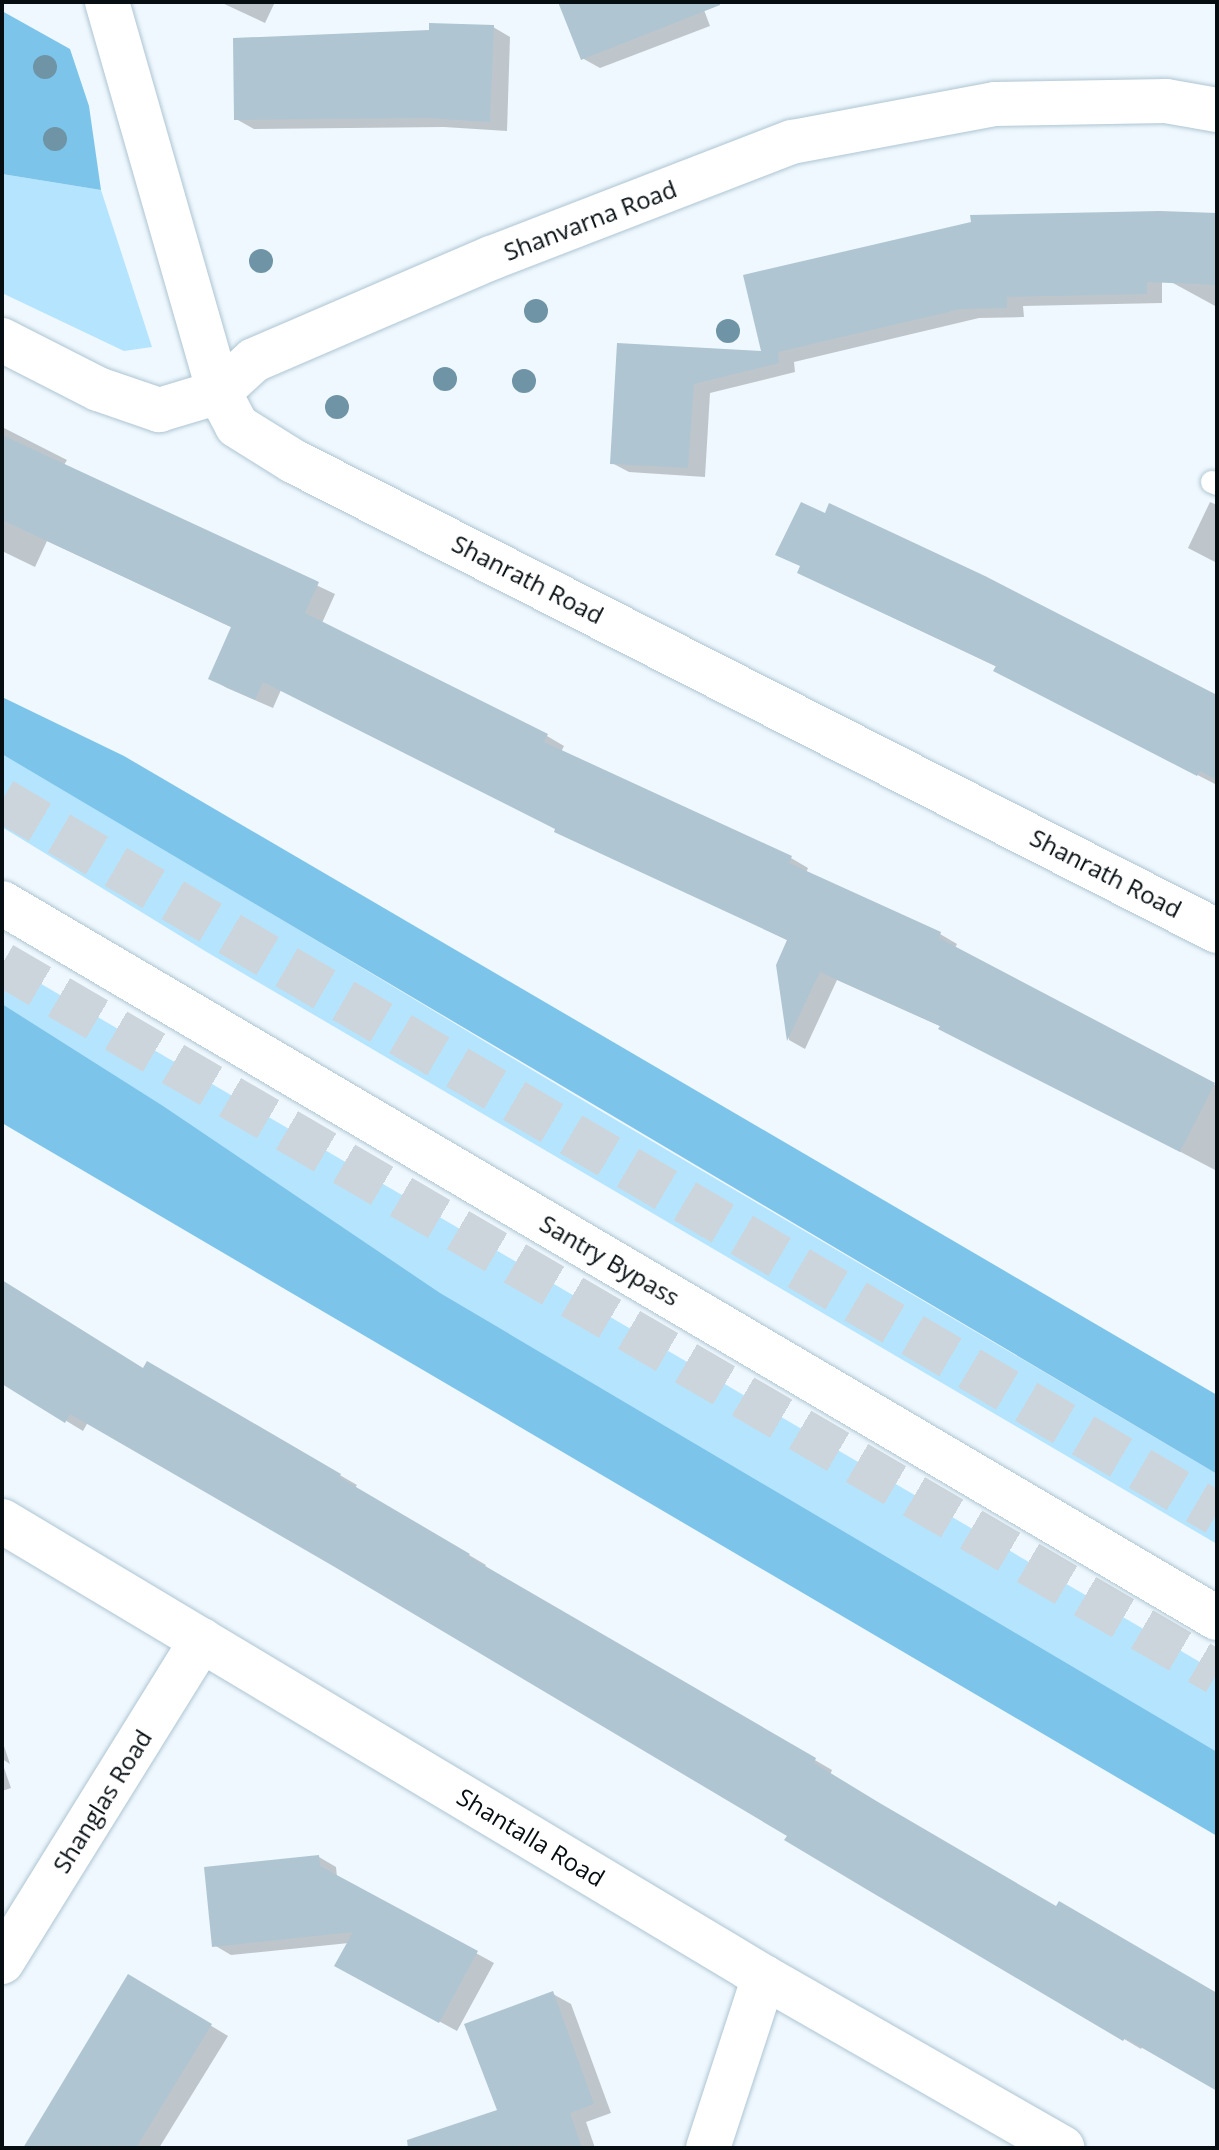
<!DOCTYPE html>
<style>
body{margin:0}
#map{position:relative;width:1219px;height:2150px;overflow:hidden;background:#eff8fe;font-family:"Open Sans",sans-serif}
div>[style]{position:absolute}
.green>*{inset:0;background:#b5e4ff}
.forest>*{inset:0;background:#7dc4eb}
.shadow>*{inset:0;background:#0003}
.building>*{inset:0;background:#afc5d2}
.motorway-tunnel>*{height:44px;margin-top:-22px;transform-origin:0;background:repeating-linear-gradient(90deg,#ccd5db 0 44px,transparent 0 66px)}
.roads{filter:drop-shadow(0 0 2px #aec5d2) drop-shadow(0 0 2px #aec5d2)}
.service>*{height:22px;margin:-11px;padding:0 11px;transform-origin:11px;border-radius:11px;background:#fff}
.minor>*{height:44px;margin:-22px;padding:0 22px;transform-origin:22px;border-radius:22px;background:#fff}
.secondary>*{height:44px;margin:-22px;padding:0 22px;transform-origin:22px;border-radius:22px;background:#fff}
.trees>*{width:24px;height:24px;margin:-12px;border-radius:50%;background:#6e94a5}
span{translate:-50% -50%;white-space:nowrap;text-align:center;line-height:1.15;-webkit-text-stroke:6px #fff;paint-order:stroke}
.street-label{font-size:24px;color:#060e12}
.frame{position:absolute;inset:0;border:4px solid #060e12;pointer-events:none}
</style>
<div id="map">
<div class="green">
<div style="clip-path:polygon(2px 174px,101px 190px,152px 347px,124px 351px,2px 293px)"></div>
<div style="clip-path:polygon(2px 752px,599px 1110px,1217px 1474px,1217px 1544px,205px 951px,2px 827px)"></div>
<div style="clip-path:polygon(2px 961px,1217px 1672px,1217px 1753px,2px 1043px)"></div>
</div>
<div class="forest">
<div style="clip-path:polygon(2px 11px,70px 49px,89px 106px,101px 190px,2px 174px)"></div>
<div style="clip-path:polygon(2px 697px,124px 756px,1217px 1395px,1217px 1474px,2px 754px)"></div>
<div style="clip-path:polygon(2px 1004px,163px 1106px,440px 1293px,1217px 1752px,1217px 1836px,2px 1123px)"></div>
</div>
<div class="shadow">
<div style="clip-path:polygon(220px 2px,275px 2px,265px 23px)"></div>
<div style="clip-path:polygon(561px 2px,701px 2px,710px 26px,600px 68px,582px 58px)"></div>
<div style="clip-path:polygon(493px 27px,510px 37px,507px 131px,444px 127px,254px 129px,236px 119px)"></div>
<div style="clip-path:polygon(1217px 215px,1217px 307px,1162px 277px,1162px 303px,1023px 306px,1024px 317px,979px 318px,794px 362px,795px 372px,710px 393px,705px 477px,629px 472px,612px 463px,618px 345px,764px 353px)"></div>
<div style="clip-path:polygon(2px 427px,67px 460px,64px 465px,335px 594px,322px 623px,547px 736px,564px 746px,561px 752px,791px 858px,808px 868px,806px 873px,940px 934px,957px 944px,955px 948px,1217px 1086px,1217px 1171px,942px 1027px,837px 980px,805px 1049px,789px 1040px,778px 965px,789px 941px,281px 690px,273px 708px,227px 688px,210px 678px,233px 628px,47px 541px,35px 567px,2px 551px)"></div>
<div style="clip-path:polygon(1210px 502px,1217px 505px,1217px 563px,1188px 548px)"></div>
<div style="clip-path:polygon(799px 573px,1217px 697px,1217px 780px,1215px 784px,1013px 680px,997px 667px)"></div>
<div style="clip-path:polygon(2px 1283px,144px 1370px,148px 1364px,357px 1485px,355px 1488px,486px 1565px,484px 1568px,832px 1770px,830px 1775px,1057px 1909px,1217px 1995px,1217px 2089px,1143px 2046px,1141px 2049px,867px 1887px,790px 1835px,334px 1564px,88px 1422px,83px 1431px,2px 1382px)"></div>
<div style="clip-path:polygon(2px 1740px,10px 1764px,2px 1759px)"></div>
<div style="clip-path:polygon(2px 1762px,11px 1788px,2px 1791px)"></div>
<div style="clip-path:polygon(319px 1857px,336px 1867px,337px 1877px,494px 1963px,457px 2031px,354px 1975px,349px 1943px,231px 1955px,214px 1945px)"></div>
<div style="clip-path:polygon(129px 1976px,228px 2036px,159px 2148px,25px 2148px)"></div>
<div style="clip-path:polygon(553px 1994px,571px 2004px,611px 2113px,586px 2122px,595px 2148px,494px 2148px,499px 2111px)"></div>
</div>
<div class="building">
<div style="clip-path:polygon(558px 2px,720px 2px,720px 5px,581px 60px)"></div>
<div style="clip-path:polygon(429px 23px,494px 25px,490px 122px,426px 118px,234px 120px,233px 38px,429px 30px)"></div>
<div style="clip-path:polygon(1160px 211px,1217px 213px,1217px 285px,1147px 282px,1147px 294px,1007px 297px,1007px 308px,961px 309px,778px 352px,779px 363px,694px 384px,688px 468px,610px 464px,617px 343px,761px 351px,743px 275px,971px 222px,970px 215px)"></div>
<div style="clip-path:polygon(2px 435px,319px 582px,305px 613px,548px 734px,544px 742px,792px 856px,789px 863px,941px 932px,939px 938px,1215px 1083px,1180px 1152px,938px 1029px,940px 1026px,820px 972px,787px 1041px,776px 965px,787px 940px,554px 832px,555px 829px,263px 682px,255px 700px,208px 679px,231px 627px,2px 520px)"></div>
<div style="clip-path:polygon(801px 502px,825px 513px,829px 503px,985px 576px,1217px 695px,1217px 780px,1200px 771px,1197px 776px,993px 671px,996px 666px,797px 573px,800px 566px,775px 555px)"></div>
<div style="clip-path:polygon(2px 1280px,143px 1368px,147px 1361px,341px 1474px,339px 1477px,470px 1554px,468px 1556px,816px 1758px,814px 1763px,878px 1802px,1056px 1906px,1059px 1901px,1217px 1993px,1217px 2091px,1125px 2038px,1123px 2041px,866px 1889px,784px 1840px,787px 1836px,333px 1566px,70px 1414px,65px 1423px,2px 1384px)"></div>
<div style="clip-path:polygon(319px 1855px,320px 1866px,478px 1951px,439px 2023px,334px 1966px,353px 1932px,212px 1947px,204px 1867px)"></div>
<div style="clip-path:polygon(128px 1974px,212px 2024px,136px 2148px,23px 2148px)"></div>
<div style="clip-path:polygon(553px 1991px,594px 2104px,570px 2113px,582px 2148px,408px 2148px,407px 2140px,497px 2110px,464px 2024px)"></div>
</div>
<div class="motorway-tunnel">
<div style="left:2px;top:800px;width:1409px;rotate:30.44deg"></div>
<div style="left:2px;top:964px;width:1407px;rotate:30.27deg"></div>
</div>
<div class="roads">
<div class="service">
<div style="left:1212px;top:482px;width:5px;rotate:22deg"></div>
</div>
<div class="minor">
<div style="left:107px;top:2px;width:406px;rotate:74deg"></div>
<div style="left:219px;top:392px;width:38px;rotate:62deg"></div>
<div style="left:237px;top:426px;width:66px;rotate:32deg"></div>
<div style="left:293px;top:461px;width:1037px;rotate:26.96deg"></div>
<div style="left:2px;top:340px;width:108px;rotate:27deg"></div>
<div style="left:98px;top:389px;width:65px;rotate:19deg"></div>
<div style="left:159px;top:410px;width:63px;rotate:-16.7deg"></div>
<div style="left:219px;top:392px;width:47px;rotate:-42.4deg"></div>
<div style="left:254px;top:360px;width:258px;rotate:-23.3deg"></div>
<div style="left:491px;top:258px;width:323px;rotate:-21.1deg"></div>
<div style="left:792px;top:142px;width:207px;rotate:-10.6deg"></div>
<div style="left:995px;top:104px;width:171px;rotate:-1deg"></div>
<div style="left:1166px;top:101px;width:52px;rotate:10deg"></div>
<div style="left:2px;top:1521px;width:888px;rotate:30.9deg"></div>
<div style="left:764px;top:1977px;width:344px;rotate:29.8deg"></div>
<div style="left:2px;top:1962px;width:379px;rotate:-58.2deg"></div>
<div style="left:708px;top:2148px;width:180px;rotate:-71.9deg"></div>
</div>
<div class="secondary">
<div style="left:2px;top:903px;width:1410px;rotate:30.48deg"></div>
</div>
</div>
<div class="trees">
<div style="left:45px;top:67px"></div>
<div style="left:55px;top:139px"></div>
<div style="left:261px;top:261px"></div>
<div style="left:536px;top:311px"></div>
<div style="left:728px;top:331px"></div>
<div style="left:445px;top:379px"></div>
<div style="left:524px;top:381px"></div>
<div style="left:337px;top:407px"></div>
</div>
<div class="street-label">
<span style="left:590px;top:220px;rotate:-21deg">Shanvarna Road</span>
<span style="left:528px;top:579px;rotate:27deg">Shanrath Road</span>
<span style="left:1106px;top:873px;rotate:27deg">Shanrath Road</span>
<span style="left:610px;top:1260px;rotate:30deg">Santry Bypass</span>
<span style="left:102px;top:1801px;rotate:-58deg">Shanglas Road</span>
<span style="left:531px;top:1837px;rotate:31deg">Shantalla Road</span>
</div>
<div class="frame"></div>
</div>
